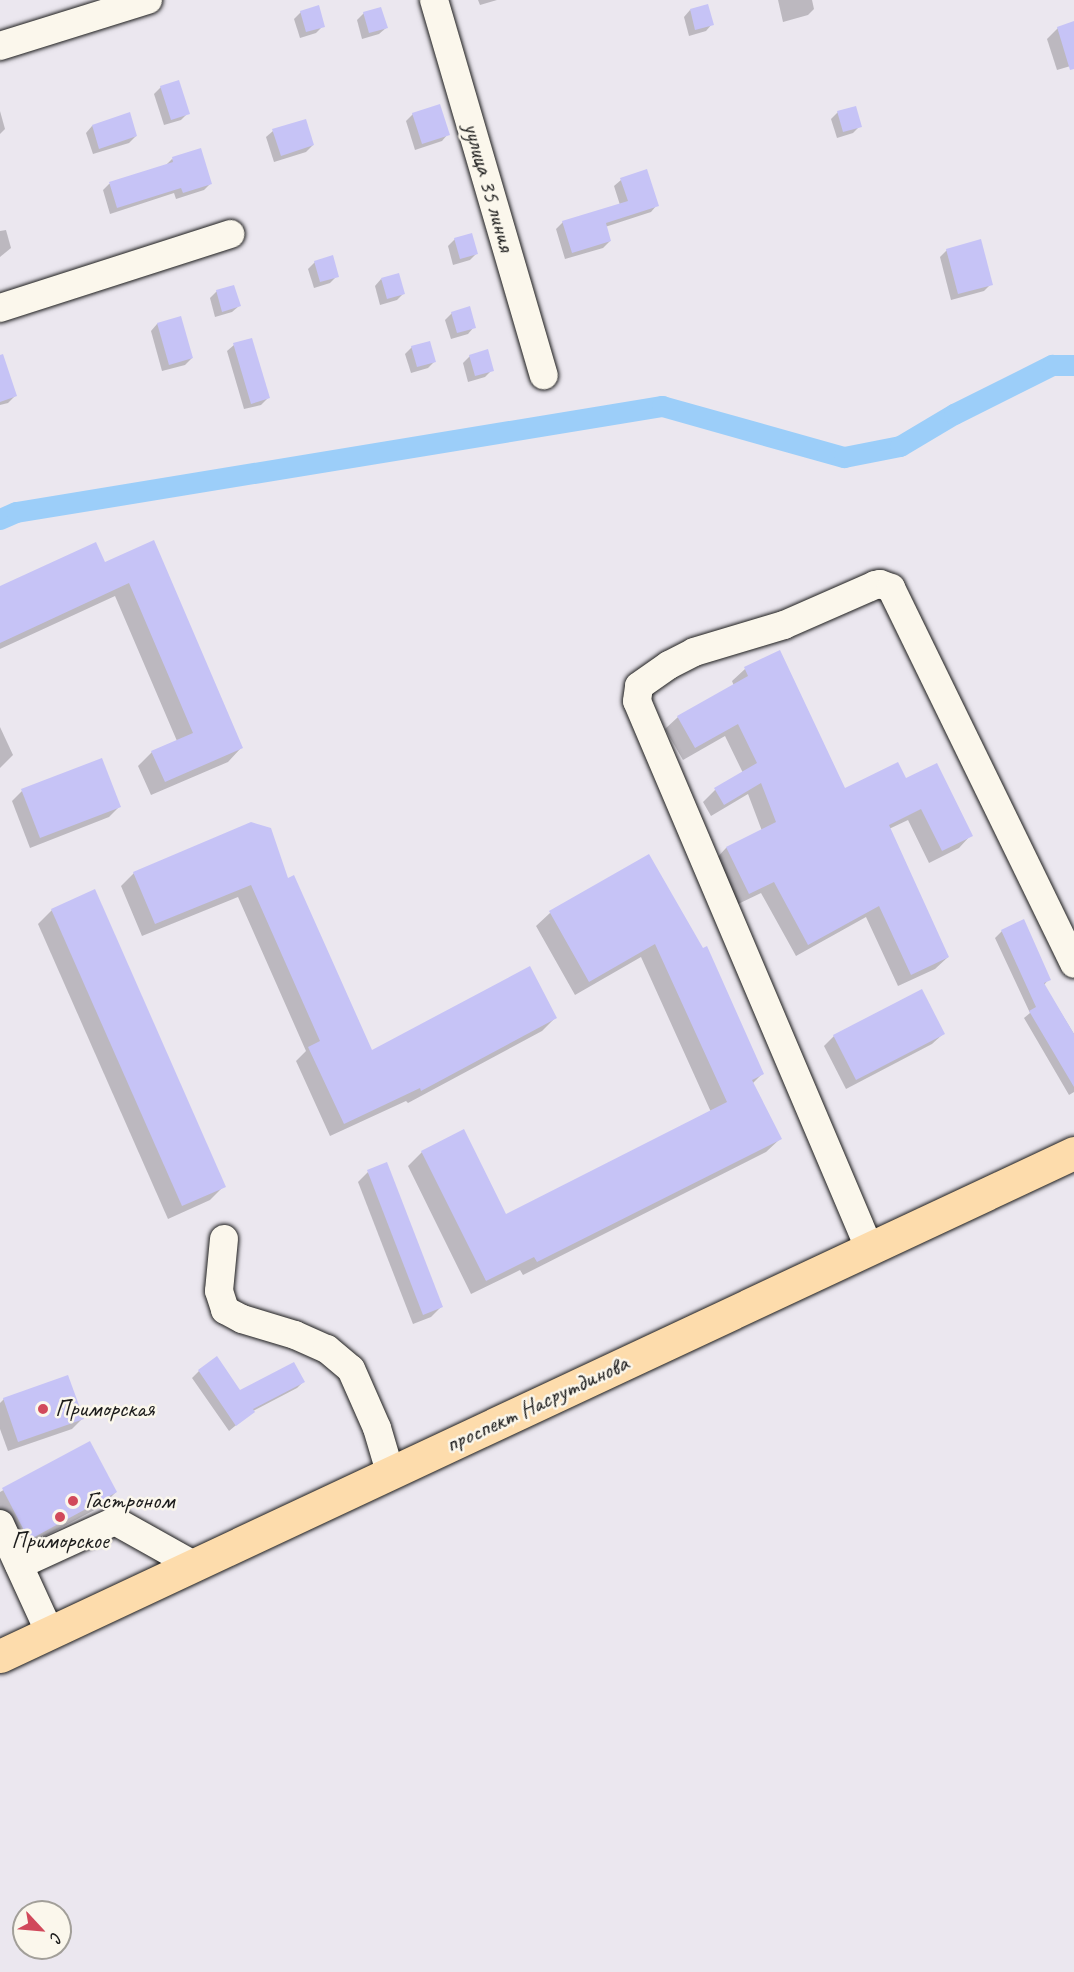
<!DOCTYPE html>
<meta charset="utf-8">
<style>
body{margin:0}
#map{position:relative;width:1074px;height:1972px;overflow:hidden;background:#ebe7ef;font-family:Caveat,sans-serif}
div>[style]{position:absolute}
.shadow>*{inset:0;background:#0003}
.canal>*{height:21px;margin:-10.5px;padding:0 10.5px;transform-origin:10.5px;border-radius:10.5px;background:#9ccef9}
.building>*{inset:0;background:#c6c3f6}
.roads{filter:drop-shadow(0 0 2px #1c1c1c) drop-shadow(0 0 2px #1c1c1c)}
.minor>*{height:28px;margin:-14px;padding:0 14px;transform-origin:14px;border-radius:14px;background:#fbf7ec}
.major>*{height:33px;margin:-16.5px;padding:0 16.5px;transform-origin:16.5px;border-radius:16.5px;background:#fddcac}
.dots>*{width:16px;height:16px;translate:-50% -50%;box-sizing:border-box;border:3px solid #fbf7ec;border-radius:50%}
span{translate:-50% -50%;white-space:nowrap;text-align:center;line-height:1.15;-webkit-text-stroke:5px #fbf7ec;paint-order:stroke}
.street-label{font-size:24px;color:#1c1c1c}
.poi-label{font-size:24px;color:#1c1c1c}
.left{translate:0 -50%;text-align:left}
.north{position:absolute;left:12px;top:1900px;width:60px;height:60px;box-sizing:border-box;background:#fbf7ec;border:2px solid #a29f99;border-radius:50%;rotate:116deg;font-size:16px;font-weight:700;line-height:24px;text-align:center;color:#1c1c1c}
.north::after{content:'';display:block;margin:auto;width:21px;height:27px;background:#d1495b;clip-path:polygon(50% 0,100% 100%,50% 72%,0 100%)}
</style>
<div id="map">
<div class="shadow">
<div style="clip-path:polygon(478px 0,497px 0,480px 5px)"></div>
<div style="clip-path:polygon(778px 0,812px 0,814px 9px,808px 15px,783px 22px)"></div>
<div style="clip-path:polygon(690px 10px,712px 24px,706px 31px,689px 36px,684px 17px)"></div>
<div style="clip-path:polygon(301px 12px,323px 26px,316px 33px,300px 38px,294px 19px)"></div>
<div style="clip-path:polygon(364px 13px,386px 28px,379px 34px,362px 39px,357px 20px)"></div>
<div style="clip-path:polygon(1074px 23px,1074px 65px,1057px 70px,1047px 39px,1058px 28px)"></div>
<div style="clip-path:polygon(161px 87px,188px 113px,181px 120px,164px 125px,154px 94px)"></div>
<div style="clip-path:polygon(0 111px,5px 129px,0 134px)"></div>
<div style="clip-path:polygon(838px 112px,860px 126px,853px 133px,837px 138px,831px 119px)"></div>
<div style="clip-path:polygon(413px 114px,448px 134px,442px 141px,415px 150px,406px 121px)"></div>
<div style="clip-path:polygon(92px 126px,136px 136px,129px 143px,93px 154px,86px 133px)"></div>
<div style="clip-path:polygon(273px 131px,313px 145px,306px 152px,274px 162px,266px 137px)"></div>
<div style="clip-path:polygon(172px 159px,211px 183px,204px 190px,176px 199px,174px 193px,110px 214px,103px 190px,109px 184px,165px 166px)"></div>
<div style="clip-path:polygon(621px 180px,657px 205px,651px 212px,605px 227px,610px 241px,603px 248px,565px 259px,556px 229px,563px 222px,620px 205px,614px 186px)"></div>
<div style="clip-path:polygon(6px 230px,11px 248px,0 257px,0 231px)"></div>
<div style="clip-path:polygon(455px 239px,477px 253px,470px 260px,453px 265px,448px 246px)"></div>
<div style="clip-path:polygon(947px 250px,991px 284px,984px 291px,951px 300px,940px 257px)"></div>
<div style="clip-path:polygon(315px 262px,337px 276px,330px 283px,314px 288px,308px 269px)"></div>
<div style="clip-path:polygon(381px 279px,404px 293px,397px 300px,380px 305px,375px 286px)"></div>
<div style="clip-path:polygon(217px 291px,239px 306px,232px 312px,215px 317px,210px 298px)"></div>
<div style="clip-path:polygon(452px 313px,474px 327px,468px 334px,451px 339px,445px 320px)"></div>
<div style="clip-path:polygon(180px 318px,192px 358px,185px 365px,162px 371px,151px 331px,157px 324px)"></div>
<div style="clip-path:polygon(234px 345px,268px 398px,261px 405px,244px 409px,227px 351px)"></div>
<div style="clip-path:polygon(412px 347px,434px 362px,428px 368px,411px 373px,405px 354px)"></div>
<div style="clip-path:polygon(470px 356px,492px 370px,485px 377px,468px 382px,463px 363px)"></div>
<div style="clip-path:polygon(0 368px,15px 396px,8px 403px,0 405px)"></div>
<div style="clip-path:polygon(154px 542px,241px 748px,228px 762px,151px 795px,138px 766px,152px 752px,177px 741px,115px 596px,0 649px,0 588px,104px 564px)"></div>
<div style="clip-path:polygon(780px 652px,845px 790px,905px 780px,971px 835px,959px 848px,929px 863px,908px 820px,889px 829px,948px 957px,935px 969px,898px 986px,866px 917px,796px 956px,761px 893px,736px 905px,714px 861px,726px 848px,762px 831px,748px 794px,711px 816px,703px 802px,715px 790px,743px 773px,725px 736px,683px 760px,665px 729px,678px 717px,734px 686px,732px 681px,745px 669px)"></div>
<div style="clip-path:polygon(0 727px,13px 755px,0 768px)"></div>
<div style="clip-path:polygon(22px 791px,119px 807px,109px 817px,30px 848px,12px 801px)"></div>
<div style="clip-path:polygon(649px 856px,763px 1073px,752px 1084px,780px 1139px,766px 1152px,523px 1275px,520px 1270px,471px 1294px,408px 1166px,422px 1152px,506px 1216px,711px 1112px,641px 957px,575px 995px,536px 926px,550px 913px)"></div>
<div style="clip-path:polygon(134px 873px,287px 880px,371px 1052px,555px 1018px,542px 1031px,408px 1103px,406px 1101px,330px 1136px,296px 1061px,306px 1051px,238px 897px,142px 936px,121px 886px)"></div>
<div style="clip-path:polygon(52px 910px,224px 1186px,210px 1200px,168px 1219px,38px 924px)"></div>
<div style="clip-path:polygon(1002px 931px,1049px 979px,1044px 985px,1074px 1034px,1074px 1092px,1069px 1095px,1024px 1018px,1030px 1013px,995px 938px)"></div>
<div style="clip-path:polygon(943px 1034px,932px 1044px,846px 1089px,824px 1046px,834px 1036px)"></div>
<div style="clip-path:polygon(368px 1172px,441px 1307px,431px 1317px,413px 1324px,358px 1182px)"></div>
<div style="clip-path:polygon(199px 1371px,240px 1392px,303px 1382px,297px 1388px,253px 1411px,229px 1431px,192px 1378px)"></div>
<div style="clip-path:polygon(4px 1399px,82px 1419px,72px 1429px,8px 1451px,0 1429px,0 1403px)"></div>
<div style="clip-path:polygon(89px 1443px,116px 1492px,102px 1506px,15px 1552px,0 1524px,0 1492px)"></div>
</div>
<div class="canal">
<div style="left:0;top:519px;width:17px;rotate:-24deg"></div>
<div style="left:16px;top:512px;width:655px;rotate:-9.32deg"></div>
<div style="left:662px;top:406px;width:189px;rotate:15.7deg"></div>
<div style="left:844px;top:457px;width:57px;rotate:-11.1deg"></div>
<div style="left:900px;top:446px;width:63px;rotate:-30.7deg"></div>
<div style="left:954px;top:414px;width:110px;rotate:-26.6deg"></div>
<div style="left:1052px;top:365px;width:22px"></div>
</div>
<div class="building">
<div style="clip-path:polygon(708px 4px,714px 25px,695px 30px,690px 9px)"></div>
<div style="clip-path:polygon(319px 5px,325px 27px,306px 32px,300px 11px)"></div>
<div style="clip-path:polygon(381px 7px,388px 28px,369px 33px,363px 12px)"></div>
<div style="clip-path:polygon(1074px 21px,1074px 69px,1070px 70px,1057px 27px)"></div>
<div style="clip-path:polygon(179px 80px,190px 114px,171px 120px,160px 86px)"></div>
<div style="clip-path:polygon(440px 104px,450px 135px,422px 144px,412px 113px)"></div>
<div style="clip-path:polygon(856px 106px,862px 127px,843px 132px,837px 111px)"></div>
<div style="clip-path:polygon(130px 112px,137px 136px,99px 149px,92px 125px)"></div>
<div style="clip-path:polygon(306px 119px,314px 145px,281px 156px,272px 129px)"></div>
<div style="clip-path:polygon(201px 148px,212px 184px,183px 193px,181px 188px,117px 208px,109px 182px,173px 162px,172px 157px)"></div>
<div style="clip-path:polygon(647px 169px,659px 206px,606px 223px,611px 241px,572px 253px,562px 221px,628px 201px,620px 178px)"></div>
<div style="clip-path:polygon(472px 233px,478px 254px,460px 259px,454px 238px)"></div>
<div style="clip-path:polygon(981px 239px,993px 285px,958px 294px,946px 249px)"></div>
<div style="clip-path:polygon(333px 255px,339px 277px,320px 282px,314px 261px)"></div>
<div style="clip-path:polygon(399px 273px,405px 294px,387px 299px,381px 278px)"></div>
<div style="clip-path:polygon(234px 285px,241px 306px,222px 312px,216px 290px)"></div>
<div style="clip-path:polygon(470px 306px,476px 328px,457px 333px,451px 312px)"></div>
<div style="clip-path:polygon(181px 316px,193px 358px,169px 365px,157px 323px)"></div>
<div style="clip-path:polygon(252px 338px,270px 398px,251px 404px,233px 343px)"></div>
<div style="clip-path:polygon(430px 341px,436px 362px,417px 367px,411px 346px)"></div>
<div style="clip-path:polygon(488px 349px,494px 371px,475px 376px,469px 355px)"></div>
<div style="clip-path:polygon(3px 354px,17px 396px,0 402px,0 355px)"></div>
<div style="clip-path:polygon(154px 540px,243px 748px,165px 782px,151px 751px,193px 733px,129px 583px,0 643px,0 586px,96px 542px,105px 562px)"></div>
<div style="clip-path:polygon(780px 650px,845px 788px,898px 762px,906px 778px,937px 763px,973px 836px,942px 851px,921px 809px,889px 825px,949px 957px,911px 975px,879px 906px,808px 945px,774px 882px,749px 894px,726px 847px,776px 822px,761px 783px,724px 805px,714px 788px,757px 763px,738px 724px,695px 748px,677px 716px,748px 676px,744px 667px)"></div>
<div style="clip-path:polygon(102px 758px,121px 807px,40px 838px,21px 789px)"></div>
<div style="clip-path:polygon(251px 822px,271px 828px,288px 878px,294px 875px,372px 1050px,530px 966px,557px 1018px,421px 1091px,420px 1088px,344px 1124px,308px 1047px,320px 1041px,251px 885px,155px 924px,133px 872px)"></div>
<div style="clip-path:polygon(649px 854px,703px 948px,707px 946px,764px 1074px,752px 1080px,782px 1139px,537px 1262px,534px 1257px,486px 1281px,421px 1151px,464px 1129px,506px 1214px,727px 1102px,655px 944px,589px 982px,549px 911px)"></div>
<div style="clip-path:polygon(95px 889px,226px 1187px,182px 1206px,51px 909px)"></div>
<div style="clip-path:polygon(1024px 919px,1051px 980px,1044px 983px,1074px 1034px,1074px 1087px,1029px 1011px,1036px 1007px,1001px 930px)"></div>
<div style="clip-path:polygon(922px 989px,945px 1034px,856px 1080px,833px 1035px)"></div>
<div style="clip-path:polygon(387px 1162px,443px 1307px,423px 1315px,367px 1170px)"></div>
<div style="clip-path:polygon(217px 1356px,240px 1390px,294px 1362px,305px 1382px,253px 1409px,255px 1412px,236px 1426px,198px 1370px)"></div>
<div style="clip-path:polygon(68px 1375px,84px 1419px,18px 1442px,3px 1398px)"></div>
<div style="clip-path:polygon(90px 1441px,117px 1492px,29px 1540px,2px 1488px)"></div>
</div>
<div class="roads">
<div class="minor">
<div style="left:434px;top:0;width:391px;rotate:73.7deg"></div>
<div style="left:0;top:46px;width:155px;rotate:-17.3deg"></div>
<div style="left:0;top:308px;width:242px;rotate:-17.8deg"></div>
<div style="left:224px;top:1239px;width:52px;rotate:95.5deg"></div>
<div style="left:219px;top:1291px;width:20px;rotate:72deg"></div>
<div style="left:225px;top:1310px;width:19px;rotate:28deg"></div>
<div style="left:242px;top:1319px;width:55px;rotate:16.8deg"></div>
<div style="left:295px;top:1335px;width:35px;rotate:24deg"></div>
<div style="left:327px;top:1349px;width:31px;rotate:40deg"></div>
<div style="left:351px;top:1369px;width:64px;rotate:66.2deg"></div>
<div style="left:377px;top:1428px;width:46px;rotate:73.5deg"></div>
<div style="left:870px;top:1250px;width:596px;rotate:-113deg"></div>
<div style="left:637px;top:701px;width:15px;rotate:-82deg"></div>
<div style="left:639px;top:686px;width:37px;rotate:-35deg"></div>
<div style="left:669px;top:665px;width:28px;rotate:-27deg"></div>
<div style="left:694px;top:652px;width:94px;rotate:-16.7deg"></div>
<div style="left:784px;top:625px;width:99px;rotate:-23.7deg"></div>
<div style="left:875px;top:585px;width:5px;rotate:-11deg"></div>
<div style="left:880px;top:584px;width:12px;rotate:20deg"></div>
<div style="left:891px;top:588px;width:418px;rotate:64deg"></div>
<div style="left:0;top:1524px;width:120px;rotate:65.4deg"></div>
<div style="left:19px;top:1565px;width:106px;rotate:-24.6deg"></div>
<div style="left:115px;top:1521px;width:88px;rotate:29.2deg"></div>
</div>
<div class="major">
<div style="left:0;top:1656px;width:1186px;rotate:-25.1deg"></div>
</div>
</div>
<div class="dots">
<div style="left:43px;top:1409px;background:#d1495b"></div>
<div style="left:73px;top:1501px;background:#d1495b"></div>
<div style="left:60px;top:1517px;background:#d1495b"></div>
</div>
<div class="street-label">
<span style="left:489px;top:187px;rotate:74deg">уулица 35 линия</span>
<span style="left:537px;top:1404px;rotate:-25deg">проспект Насрутдинова</span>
</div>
<div class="poi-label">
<span class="left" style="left:55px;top:1409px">Приморская</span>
<span class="left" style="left:85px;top:1501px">Гастроном</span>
<span style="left:60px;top:1541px">Приморское</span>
</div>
<div class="north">С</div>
</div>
